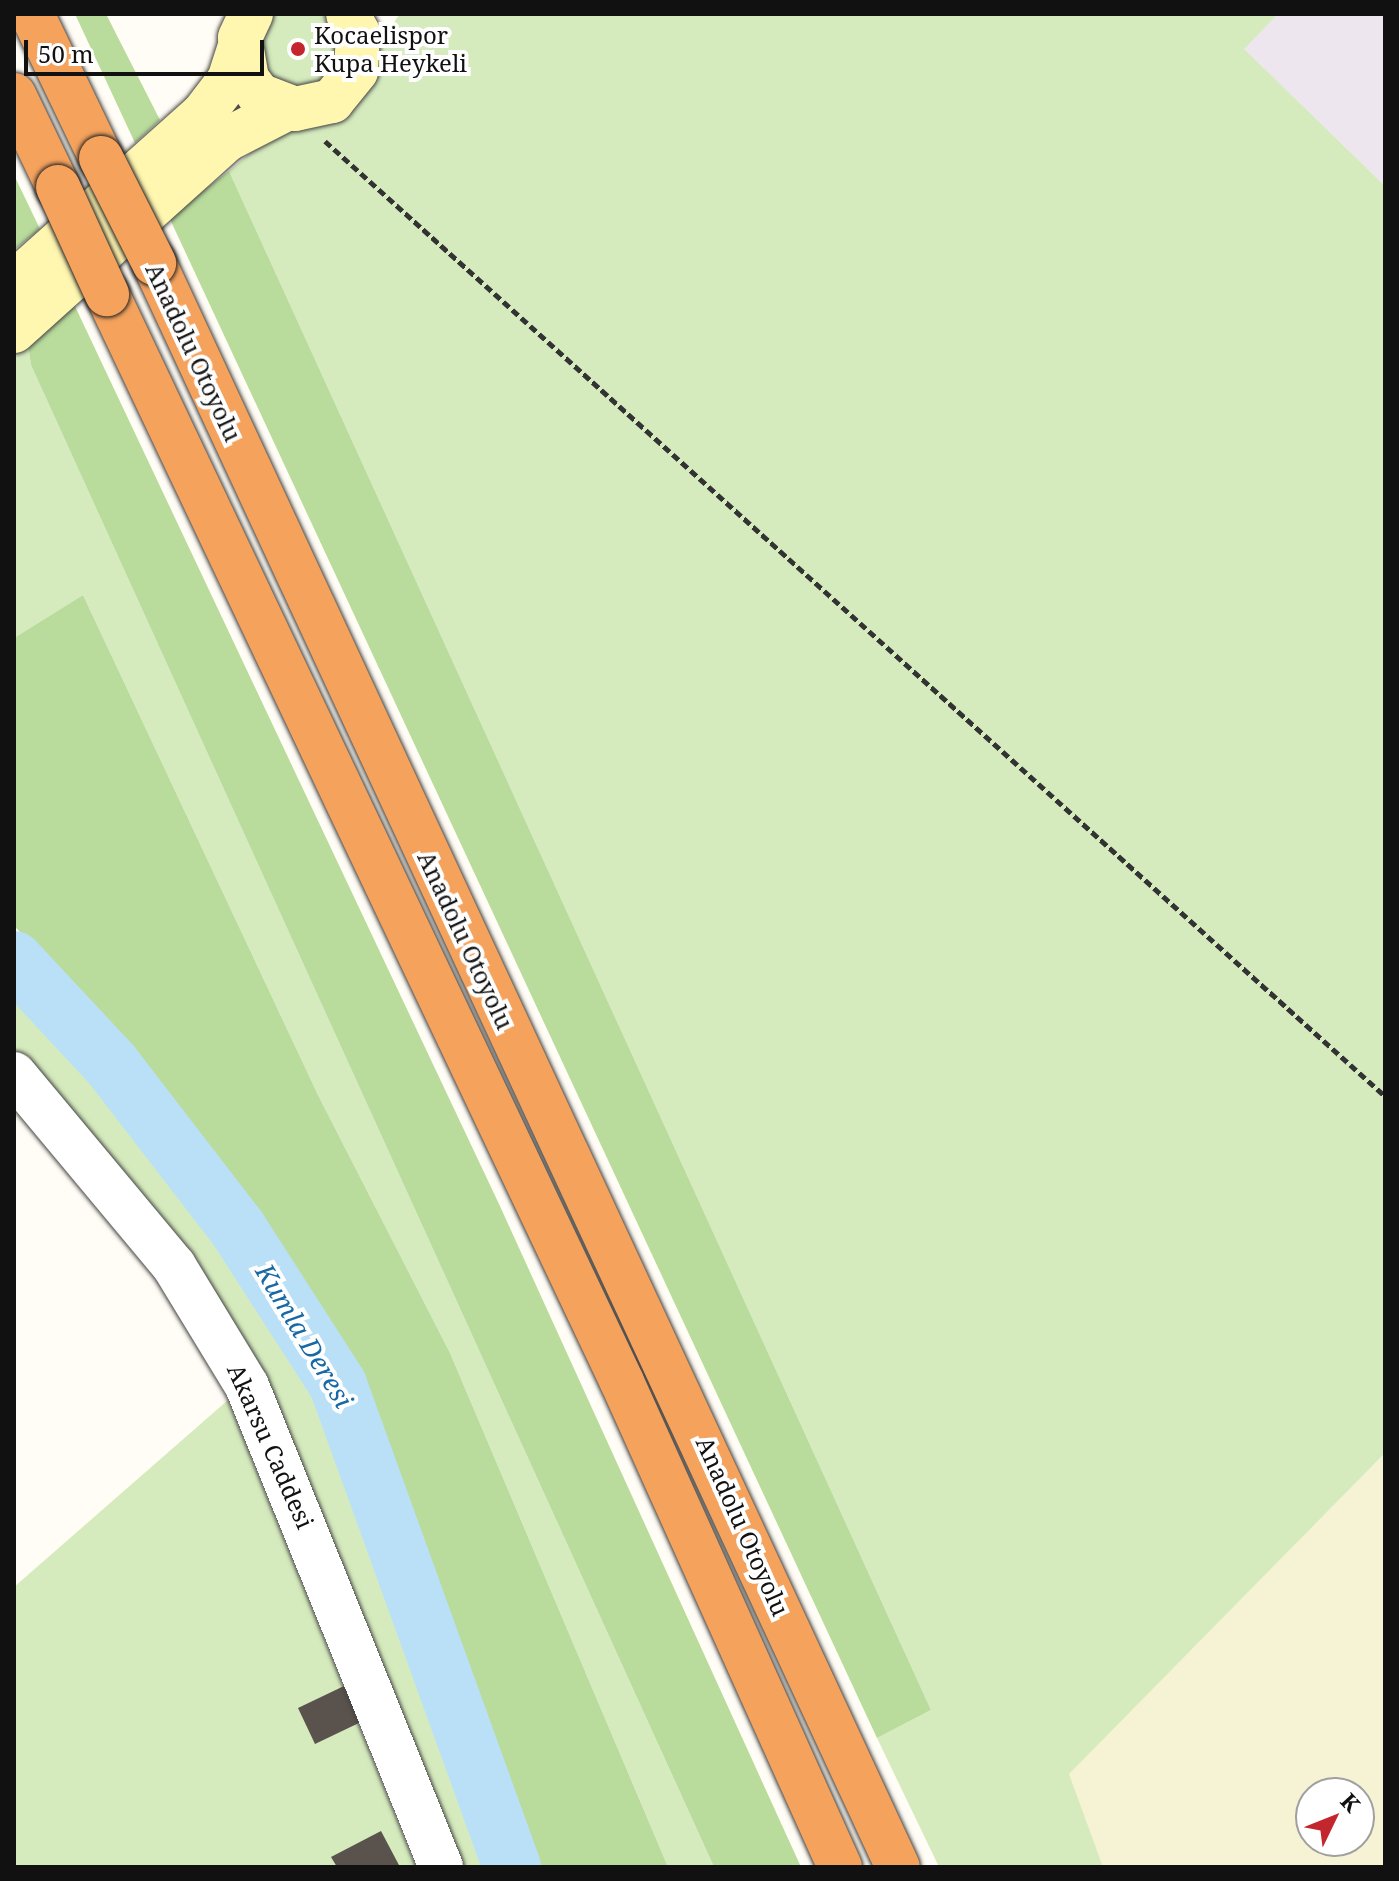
<!DOCTYPE html>
<style>
body{margin:0}
#map{position:relative;width:1399px;height:1881px;overflow:hidden;background:#fffdf5;font-family:"Noto Serif",serif}
div>[style]{position:absolute}
.industrial>*{inset:0;background:#eee6ef}
.farmland>*{inset:0;background:#f6f3d4}
.green>*{inset:0;background:#d5ebbd}
.forest>*{inset:0;background:#b9dc9c}
.river>*{height:58px;margin:-29px;padding:0 29px;transform-origin:29px;border-radius:29px;background:#b9e0f7}
.building>*{inset:0;background:#5a524d}
.path>*{height:5px;margin-top:-2.5px;transform-origin:0;background:repeating-linear-gradient(90deg,#333 0 8px,transparent 0 12px)}
.roads{filter:drop-shadow(0 0 2px #444) drop-shadow(0 0 2px #444)}
.tertiary>*{height:44px;margin:-22px;padding:0 22px;transform-origin:22px;border-radius:22px;background:#fff}
.secondary>*{height:44px;margin:-22px;padding:0 22px;transform-origin:22px;border-radius:22px;background:#fff6b0}
.motorway>*{height:44px;margin:-22px;padding:0 22px;transform-origin:22px;border-radius:22px;background:#f5a25d}
.bridges{filter:drop-shadow(0 0 2px #222) drop-shadow(0 0 2px #222)}
.motorway-bridge>*{height:44px;margin:-22px;padding:0 22px;transform-origin:22px;border-radius:22px;background:#f5a25d}
.dots>*{width:22px;height:22px;translate:-50% -50%;box-sizing:border-box;border:4px solid #fff;border-radius:50%}
span{translate:-50% -50%;white-space:nowrap;text-align:center;line-height:1.15;-webkit-text-stroke:8px #fff;paint-order:stroke}
.poi-label{font-size:24px;color:#111}
.left{translate:0 -50%;text-align:left}
.street-label{font-size:24px;color:#111}
.water-label{font-size:26px;color:#1768a6;font-style:italic}
.frame{position:absolute;inset:0;border:16px solid #111;pointer-events:none}
.north{position:absolute;left:1295px;top:1777px;width:80px;height:80px;box-sizing:border-box;background:#fff;border:2px solid #a0a0a0;border-radius:50%;rotate:47deg;font-size:22px;font-weight:700;line-height:32px;text-align:center;color:#111}
.north::after{content:'';display:block;margin:auto;width:28px;height:36px;background:#c4262e;clip-path:polygon(50% 0,100% 100%,50% 72%,0 100%)}
.scale{position:absolute;left:24px;top:40px;width:240px;height:36px;box-sizing:border-box;border:4px solid #111;border-top:0;padding-left:10px;font-size:24px;line-height:28px;white-space:nowrap;color:#111;-webkit-text-stroke:6px #fff;paint-order:stroke}
</style>
<div id="map">
<div class="industrial">
<div style="clip-path:polygon(1278px 14px,1385px 14px,1385px 186px,1243px 49px)"></div>
</div>
<div class="farmland">
<div style="clip-path:polygon(evenodd,1385px 1453px,1385px 1867px,1103px 1867px,1068px 1774px,1385px 1453px,1311px 1793px,1359px 1793px,1359px 1841px,1311px 1841px,1311px 1793px)"></div>
</div>
<div class="green">
<div style="clip-path:polygon(269px 14px,329px 14px,346px 47px,315px 94px,269px 86px,259px 26px)"></div>
<div style="clip-path:polygon(400px 14px,1278px 14px,1244px 49px,1385px 186px,1385px 1453px,1069px 1774px,1103px 1867px,939px 1867px,877px 1738px,931px 1710px,229px 171px,376px 46px)"></div>
<div style="clip-path:polygon(27px 338px,31px 365px,714px 1867px,668px 1867px,450px 1353px,318px 1095px,83px 595px,14px 638px,14px 350px)"></div>
<div style="clip-path:polygon(14px 987px,190px 1190px,304px 1369px,343px 1448px,499px 1867px,453px 1867px,247px 1386px,14px 1074px)"></div>
<div style="clip-path:polygon(228px 1400px,416px 1867px,14px 1867px,14px 1587px)"></div>
</div>
<div class="forest">
<div style="clip-path:polygon(75px 14px,106px 14px,160px 120px,135px 143px)"></div>
<div style="clip-path:polygon(229px 171px,931px 1710px,877px 1738px,169px 217px)"></div>
<div style="clip-path:polygon(14px 175px,40px 229px,14px 250px)"></div>
<div style="clip-path:polygon(73px 302px,499px 1204px,801px 1867px,714px 1867px,31px 365px,27px 338px)"></div>
<div style="clip-path:polygon(83px 595px,318px 1095px,450px 1353px,668px 1867px,533px 1867px,473px 1710px,402px 1481px,361px 1388px,187px 1127px,68px 979px,14px 926px,14px 638px)"></div>
</div>
<div class="river">
<div style="left:14px;top:960px;width:142px;rotate:47deg"></div>
<div style="left:111px;top:1064px;width:208px;rotate:52.4deg"></div>
<div style="left:238px;top:1229px;width:185px;rotate:57.3deg"></div>
<div style="left:338px;top:1385px;width:512px;rotate:70.15deg"></div>
</div>
<div class="building">
<div style="clip-path:polygon(344px 1686px,361px 1722px,315px 1744px,298px 1708px)"></div>
<div style="clip-path:polygon(381px 1831px,400px 1867px,337px 1867px,331px 1857px)"></div>
</div>
<div class="path">
<div style="left:325px;top:141px;width:1427px;rotate:42.02deg"></div>
</div>
<div class="roads">
<div class="tertiary">
<div style="left:14px;top:1074px;width:250px;rotate:50.2deg"></div>
<div style="left:174px;top:1266px;width:140px;rotate:58.7deg"></div>
<div style="left:247px;top:1386px;width:519px;rotate:68.03deg"></div>
</div>
<div class="secondary">
<div style="left:251px;top:14px;width:26px;rotate:115deg"></div>
<div style="left:240px;top:38px;width:42px;rotate:80.3deg"></div>
<div style="left:247px;top:79px;width:20px;rotate:53deg"></div>
<div style="left:259px;top:95px;width:39px;rotate:21deg"></div>
<div style="left:295px;top:109px;width:38px;rotate:-12deg"></div>
<div style="left:332px;top:101px;width:38px;rotate:-51deg"></div>
<div style="left:356px;top:71px;width:38px;rotate:-87deg"></div>
<div style="left:358px;top:33px;width:21px;rotate:-118deg"></div>
<div style="left:14px;top:283px;width:254px;rotate:-41.8deg"></div>
<div style="left:203px;top:114px;width:43px;rotate:-52.6deg"></div>
<div style="left:229px;top:80px;width:32px;rotate:-72deg"></div>
<div style="left:14px;top:331px;width:285px;rotate:-42deg"></div>
<div style="left:226px;top:140px;width:70px;rotate:-27.3deg"></div>
</div>
<div class="motorway">
<div style="left:32px;top:14px;width:160px;rotate:64.4deg"></div>
<div style="left:14px;top:95px;width:102px;rotate:64.4deg"></div>
<div style="left:154px;top:263px;width:1768px;rotate:65.12deg"></div>
<div style="left:107px;top:294px;width:1204px;rotate:64.67deg"></div>
<div style="left:622px;top:1382px;width:532px;rotate:65.8deg"></div>
</div>
</div>
<div class="bridges">
<div class="motorway-bridge">
<div style="left:101px;top:158px;width:118px;rotate:63.2deg"></div>
<div style="left:58px;top:187px;width:118px;rotate:65.4deg"></div>
</div>
</div>
<div class="dots">
<div style="left:298px;top:49px;background:#c4262e"></div>
</div>
<div class="poi-label">
<span class="left" style="left:314px;top:49px">Kocaelispor<br>Kupa Heykeli</span>
</div>
<div class="street-label">
<span style="left:194px;top:352px;rotate:65deg">Anadolu Otoyolu</span>
<span style="left:466px;top:940px;rotate:65deg">Anadolu Otoyolu</span>
<span style="left:271px;top:1446px;rotate:66deg">Akarsu Caddesi</span>
<span style="left:743px;top:1526px;rotate:66deg">Anadolu Otoyolu</span>
</div>
<div class="water-label">
<span style="left:304px;top:1336px;rotate:59deg">Kumla Deresi</span>
</div>
<div class="frame"></div>
<div class="north">K</div>
<div class="scale">50 m</div>
</div>
